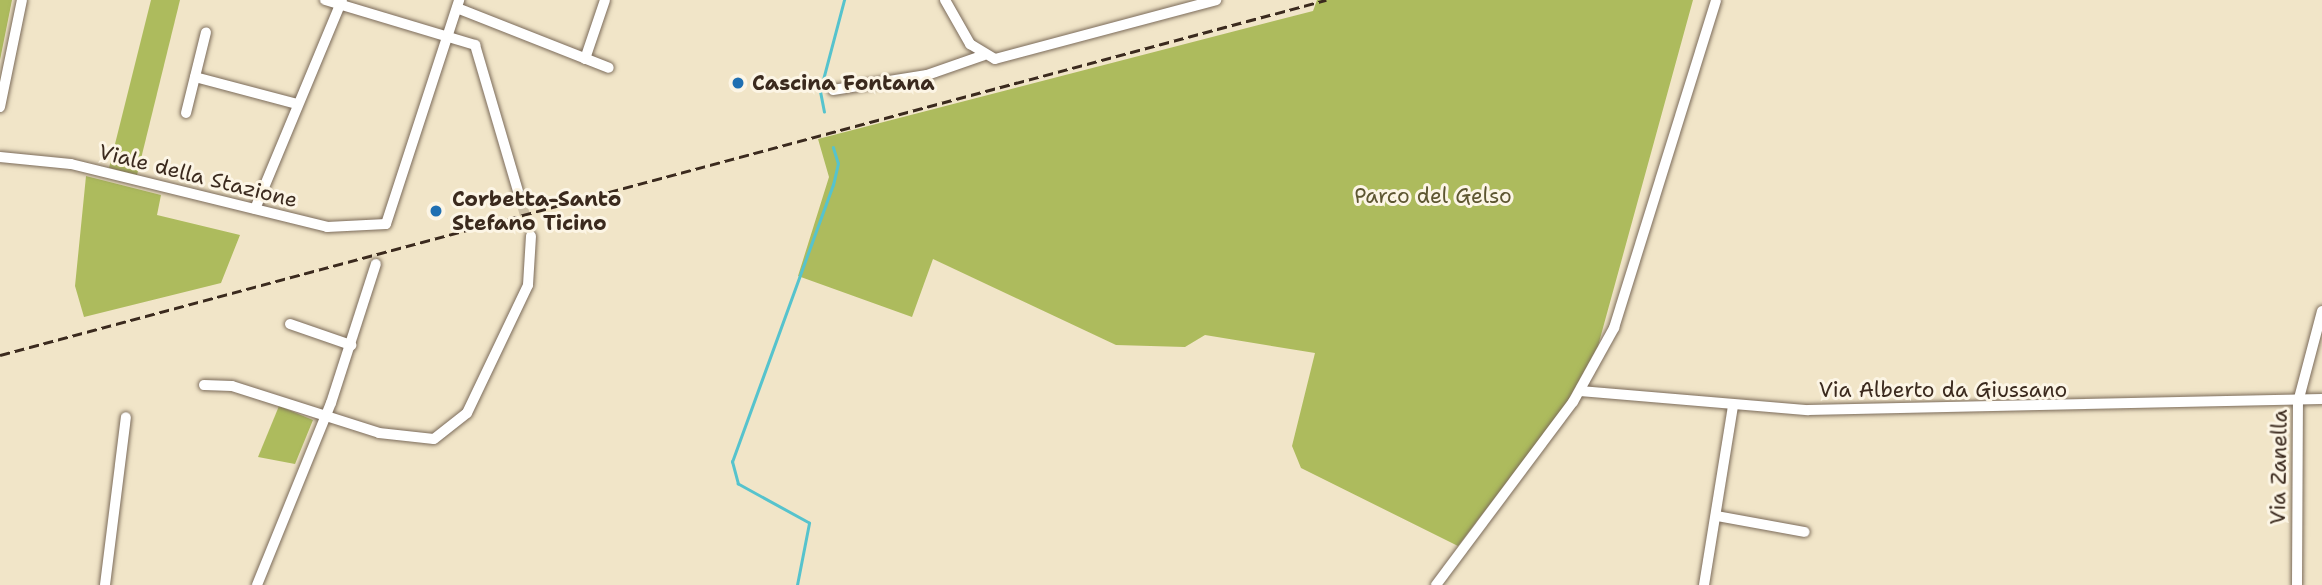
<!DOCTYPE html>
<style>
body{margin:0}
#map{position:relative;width:2322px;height:585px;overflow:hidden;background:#f1e5c8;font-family:"Shantell Sans",sans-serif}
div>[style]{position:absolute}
.green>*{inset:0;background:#adbb5d}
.stream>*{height:2.5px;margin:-1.25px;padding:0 1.25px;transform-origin:1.25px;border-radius:1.25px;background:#56c3cd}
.minor-tunnel>*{height:10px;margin-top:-5px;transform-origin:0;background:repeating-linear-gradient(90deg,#cdc0a6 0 10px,transparent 0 15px)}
.roads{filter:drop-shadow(0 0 2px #7b6b5a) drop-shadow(0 0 2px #7b6b5a)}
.minor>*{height:10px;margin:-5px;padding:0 5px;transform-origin:5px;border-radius:5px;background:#fff}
.rail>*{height:2.5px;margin-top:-1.25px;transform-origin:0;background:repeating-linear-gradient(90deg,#3b2a1e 0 10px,transparent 0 15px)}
.dots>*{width:19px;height:19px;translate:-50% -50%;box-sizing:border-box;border:4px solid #fcf5e5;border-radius:50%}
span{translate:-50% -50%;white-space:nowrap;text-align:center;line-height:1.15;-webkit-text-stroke:6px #fcf5e5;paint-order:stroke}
.poi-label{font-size:21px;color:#3b2a1e;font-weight:700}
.left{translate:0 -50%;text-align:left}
.street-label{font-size:21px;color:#3b2a1e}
.park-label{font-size:21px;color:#5d5631}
</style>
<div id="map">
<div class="green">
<div style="clip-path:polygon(0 0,12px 0,0 60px)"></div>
<div style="clip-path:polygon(151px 0,180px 0,137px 175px,109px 168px)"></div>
<div style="clip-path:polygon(1317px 0,1693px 0,1598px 346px,1566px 404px,1458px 546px,1301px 468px,1292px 446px,1315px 353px,1205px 335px,1185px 347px,1116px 345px,933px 259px,912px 317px,798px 276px,829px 177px,818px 139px,1313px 11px)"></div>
<div style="clip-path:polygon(86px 176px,161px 195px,157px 215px,240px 235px,221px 283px,84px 317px,75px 286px)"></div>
<div style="clip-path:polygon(279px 406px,313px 420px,295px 464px,258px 457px)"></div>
</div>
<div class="stream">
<div style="left:824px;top:112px;width:21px;rotate:-101deg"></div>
<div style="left:820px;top:91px;width:94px;rotate:-75.2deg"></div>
<div style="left:797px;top:585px;width:63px;rotate:-79deg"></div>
<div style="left:809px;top:523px;width:81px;rotate:-151.2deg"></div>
<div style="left:738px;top:484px;width:23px;rotate:-105deg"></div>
<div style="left:732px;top:462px;width:295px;rotate:-70deg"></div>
<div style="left:833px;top:185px;width:22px;rotate:-77deg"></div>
<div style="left:838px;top:164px;width:17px;rotate:-107deg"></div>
</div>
<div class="minor-tunnel">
<div style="left:518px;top:191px;width:47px;rotate:73.9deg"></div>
</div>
<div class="roads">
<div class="minor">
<div style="left:325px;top:0;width:157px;rotate:16.7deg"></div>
<div style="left:475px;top:45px;width:152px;rotate:73.6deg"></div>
<div style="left:945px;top:0;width:51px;rotate:60.4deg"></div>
<div style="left:970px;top:44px;width:29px;rotate:31deg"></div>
<div style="left:995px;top:59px;width:229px;rotate:-14.9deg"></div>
<div style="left:457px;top:8px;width:163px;rotate:21.5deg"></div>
<div style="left:585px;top:59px;width:62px;rotate:-71.3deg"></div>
<div style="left:195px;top:77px;width:106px;rotate:14.8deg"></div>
<div style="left:833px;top:90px;width:95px;rotate:-9.1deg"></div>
<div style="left:927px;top:75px;width:60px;rotate:-19.3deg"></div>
<div style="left:0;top:107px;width:109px;rotate:-78.4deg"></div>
<div style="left:186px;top:113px;width:83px;rotate:-76.1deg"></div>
<div style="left:0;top:157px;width:71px;rotate:5.6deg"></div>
<div style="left:71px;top:164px;width:264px;rotate:13.8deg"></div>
<div style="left:327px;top:227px;width:59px;rotate:-2.9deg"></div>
<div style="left:386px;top:224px;width:236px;rotate:-71.9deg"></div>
<div style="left:255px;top:209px;width:226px;rotate:-67.4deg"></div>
<div style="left:290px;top:324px;width:65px;rotate:19deg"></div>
<div style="left:204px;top:385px;width:28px;rotate:2deg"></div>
<div style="left:232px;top:386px;width:154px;rotate:17.7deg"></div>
<div style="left:379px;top:433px;width:55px;rotate:6.2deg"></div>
<div style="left:434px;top:439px;width:42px;rotate:-38.2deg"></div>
<div style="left:467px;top:413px;width:142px;rotate:-64.5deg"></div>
<div style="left:528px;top:285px;width:49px;rotate:-86.5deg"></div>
<div style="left:1580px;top:391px;width:229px;rotate:4.8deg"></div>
<div style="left:1808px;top:410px;width:514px;rotate:-1.23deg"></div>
<div style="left:1717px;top:516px;width:89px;rotate:10.3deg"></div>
<div style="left:105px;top:585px;width:169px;rotate:-82.9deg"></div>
<div style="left:257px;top:585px;width:196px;rotate:-67.9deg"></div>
<div style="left:331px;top:403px;width:146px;rotate:-72.1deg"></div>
<div style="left:1436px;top:585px;width:229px;rotate:-53.2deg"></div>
<div style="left:1573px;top:402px;width:85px;rotate:-61deg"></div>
<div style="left:1614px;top:328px;width:343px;rotate:-72.7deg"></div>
<div style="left:1704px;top:585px;width:182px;rotate:-80.8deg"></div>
<div style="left:2297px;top:585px;width:183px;rotate:-89.7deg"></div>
<div style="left:2298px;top:402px;width:94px;rotate:-75.2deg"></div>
</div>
</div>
<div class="rail">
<div style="left:0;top:355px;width:1373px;rotate:-14.99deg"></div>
</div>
<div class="dots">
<div style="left:738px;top:83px;background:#1f6fb2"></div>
<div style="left:436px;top:211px;background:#1f6fb2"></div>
</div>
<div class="poi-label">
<span class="left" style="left:752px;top:83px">Cascina Fontana</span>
<span class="left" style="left:452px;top:211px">Corbetta-Santo<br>Stefano Ticino</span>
</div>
<div class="street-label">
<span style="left:198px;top:176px;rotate:14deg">Viale della Stazione</span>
<span style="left:1943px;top:390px">Via Alberto da Giussano</span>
<span style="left:2279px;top:467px;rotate:-89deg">Via Zanella</span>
</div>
<div class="park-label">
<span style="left:1433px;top:196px">Parco del Gelso</span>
</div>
</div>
